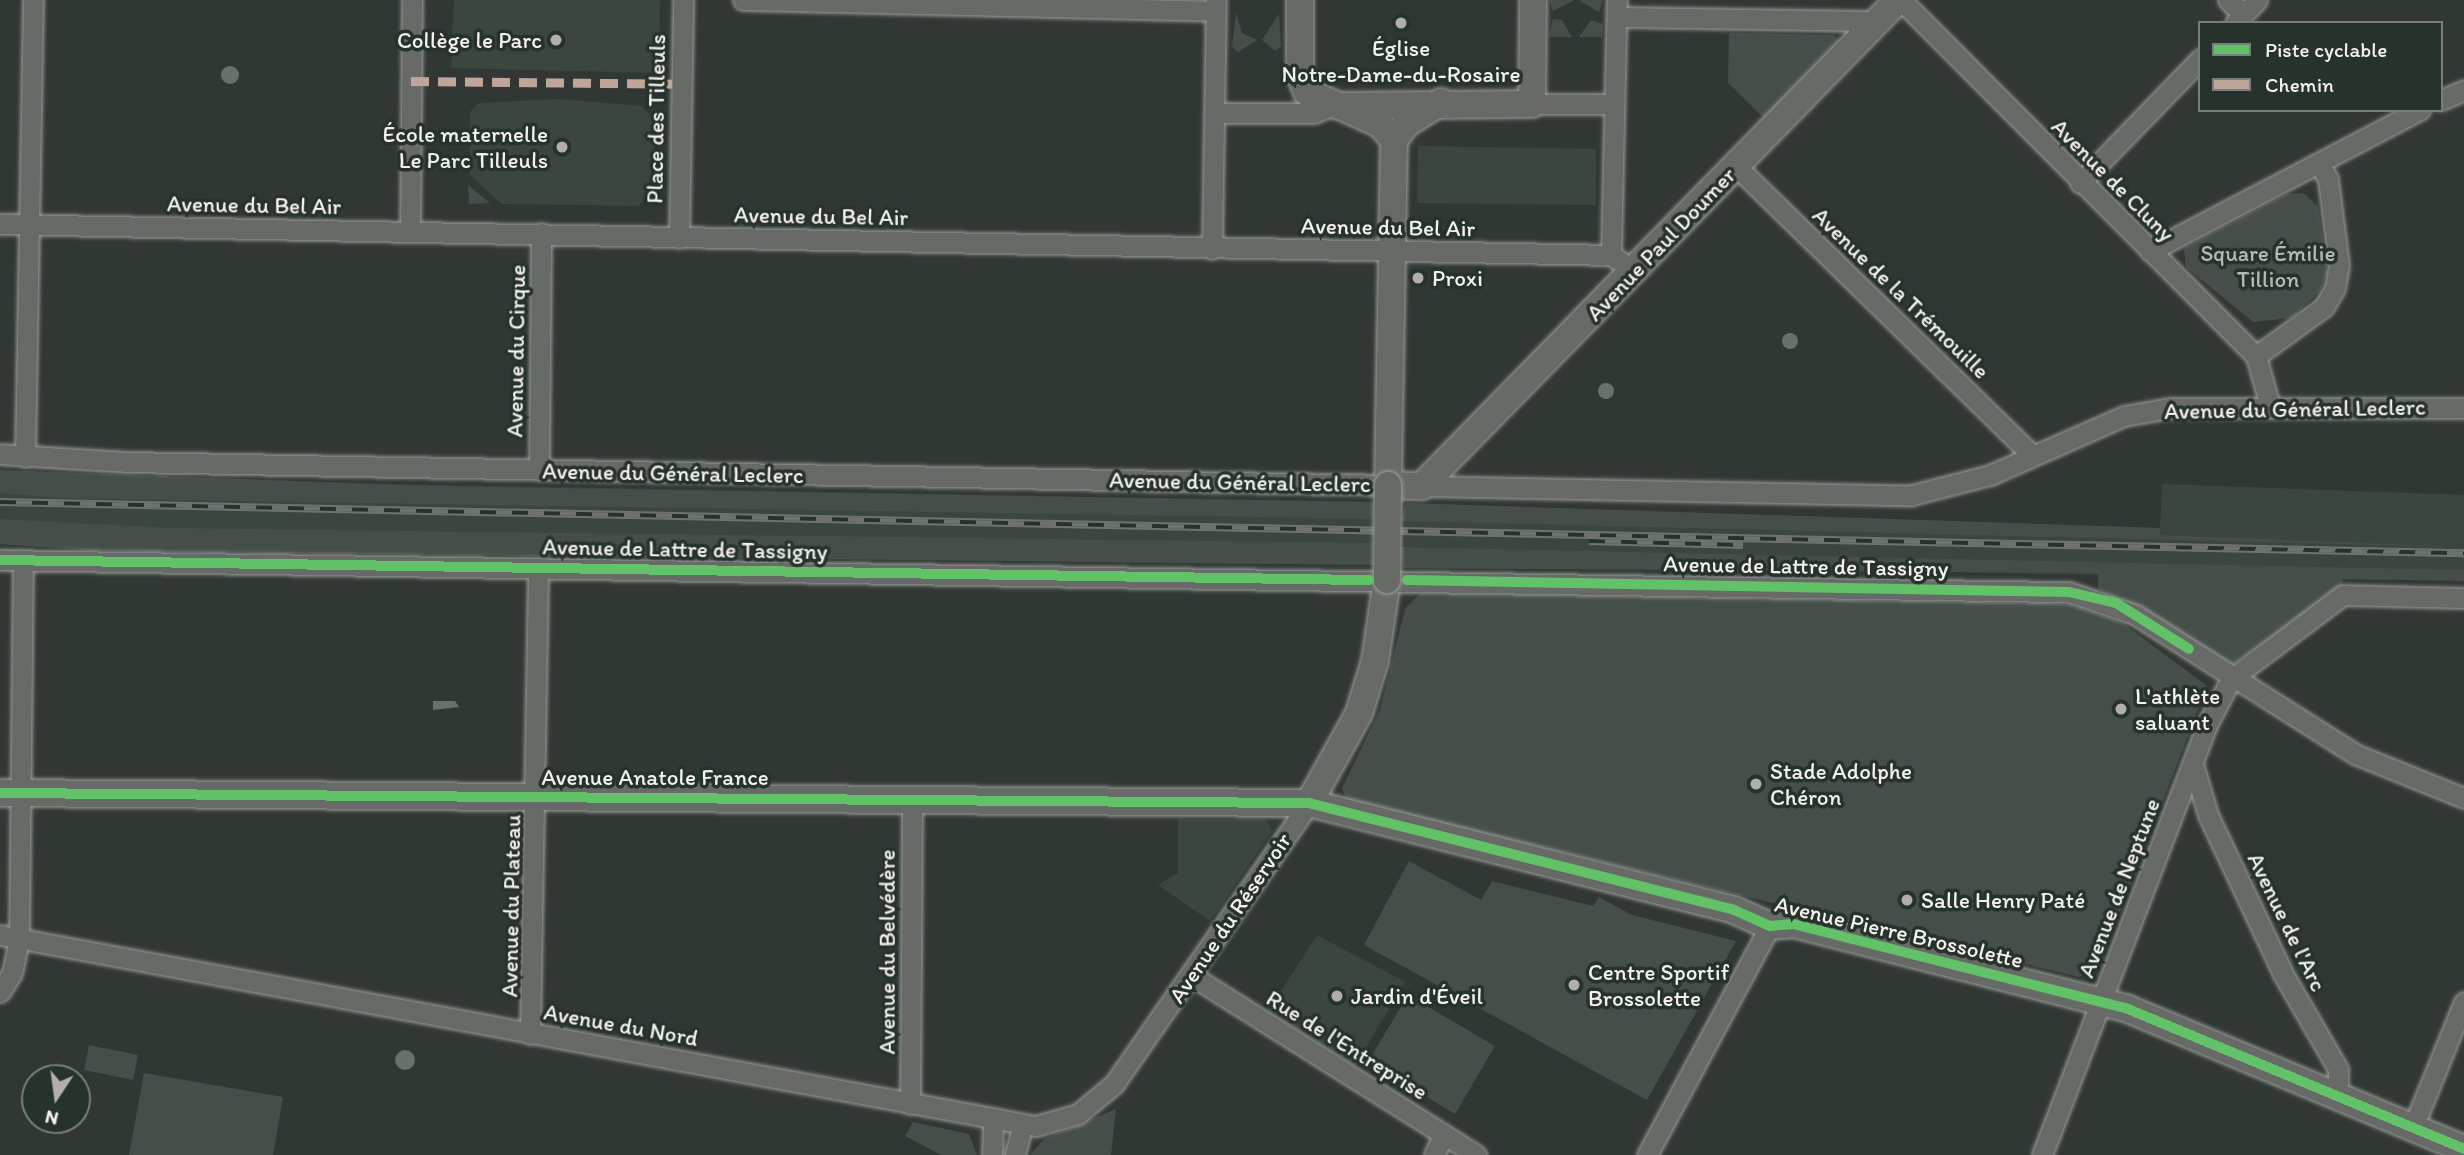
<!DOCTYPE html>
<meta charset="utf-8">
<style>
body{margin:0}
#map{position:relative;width:2464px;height:1155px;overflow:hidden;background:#313834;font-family:Itim,sans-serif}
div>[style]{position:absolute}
.built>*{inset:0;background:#3b463f}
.green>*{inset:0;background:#454e49}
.water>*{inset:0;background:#69716b}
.round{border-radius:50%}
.roads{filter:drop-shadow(0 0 2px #9a9d99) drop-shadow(0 0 2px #9a9d99)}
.street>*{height:19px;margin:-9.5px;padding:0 9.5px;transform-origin:9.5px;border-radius:9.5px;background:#676a66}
.secondary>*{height:26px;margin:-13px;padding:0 13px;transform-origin:13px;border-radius:13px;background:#676a66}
.rail>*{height:8px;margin-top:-4px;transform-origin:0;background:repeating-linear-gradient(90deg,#26332d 0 16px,#6f7370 0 32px);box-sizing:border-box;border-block:2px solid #6f7370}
.bridges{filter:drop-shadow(0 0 2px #9a9d99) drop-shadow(0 0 2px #9a9d99)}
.secondary-bridge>*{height:26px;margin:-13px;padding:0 13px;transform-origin:13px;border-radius:13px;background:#676a66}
.quiet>*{height:9px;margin-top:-4.5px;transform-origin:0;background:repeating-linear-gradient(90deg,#c0a59a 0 18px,transparent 0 27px)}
.cycleway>*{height:10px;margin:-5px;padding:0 5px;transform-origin:5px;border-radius:5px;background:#61c268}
.dots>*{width:19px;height:19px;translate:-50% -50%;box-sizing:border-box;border:4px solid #26332d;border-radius:50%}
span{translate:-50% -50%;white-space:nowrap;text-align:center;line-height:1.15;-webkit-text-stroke:7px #26332d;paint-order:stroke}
.poi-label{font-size:23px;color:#f4f1e8}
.right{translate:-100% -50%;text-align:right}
.left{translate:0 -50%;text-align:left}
.street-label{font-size:23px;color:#f4f1e8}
.park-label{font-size:23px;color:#b8b9b1}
.legend{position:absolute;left:2198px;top:21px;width:245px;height:91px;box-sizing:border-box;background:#26332d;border:2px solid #787f78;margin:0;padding:9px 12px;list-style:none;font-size:21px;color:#f4f1e8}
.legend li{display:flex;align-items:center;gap:14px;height:35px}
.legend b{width:35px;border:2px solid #787f78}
.north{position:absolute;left:21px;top:1064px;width:70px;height:70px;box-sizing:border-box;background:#26332d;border:2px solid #787f78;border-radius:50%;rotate:193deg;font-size:19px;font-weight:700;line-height:28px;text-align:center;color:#f4f1e8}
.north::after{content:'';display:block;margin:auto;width:24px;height:32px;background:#b0b0a9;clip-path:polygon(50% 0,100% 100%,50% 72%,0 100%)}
</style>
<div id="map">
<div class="built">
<div style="clip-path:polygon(454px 0,660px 0,658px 73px,451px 68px)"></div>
<div style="clip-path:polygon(559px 99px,641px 106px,655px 119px,653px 192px,638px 206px,502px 204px,470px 175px,470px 112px,479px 103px)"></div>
<div style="clip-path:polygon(1418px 146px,1596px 149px,1596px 205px,1417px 203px)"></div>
<div style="clip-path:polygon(0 470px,282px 482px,1374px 502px,1374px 565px,101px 551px,0 544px)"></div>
<div style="clip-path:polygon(2162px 484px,2464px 495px,2464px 581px,1405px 563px,1406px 503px,2160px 528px)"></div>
<div style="clip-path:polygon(1178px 819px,1266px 819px,1272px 831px,1210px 921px,1158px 885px,1178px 873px)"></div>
<div style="clip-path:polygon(1317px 935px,1405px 982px,1355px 1066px,1268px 1011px)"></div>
</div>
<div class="green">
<div style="clip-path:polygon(1549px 0,1573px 0,1573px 1px,1553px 11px)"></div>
<div style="clip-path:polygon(1603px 0,1599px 12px,1580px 1px,1580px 0)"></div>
<div style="clip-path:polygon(1236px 13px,1242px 33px,1257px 40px,1238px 52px,1232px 47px)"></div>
<div style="clip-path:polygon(1279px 14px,1281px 46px,1275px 51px,1262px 40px)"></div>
<div style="clip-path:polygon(1553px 19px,1562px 20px,1572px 37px,1549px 37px)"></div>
<div style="clip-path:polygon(1591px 20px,1603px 24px,1602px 37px,1579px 37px)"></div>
<div style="clip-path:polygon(1729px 33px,1834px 35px,1840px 42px,1765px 119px,1728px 83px)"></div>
<div style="clip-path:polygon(468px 185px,490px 203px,469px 204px)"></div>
<div style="clip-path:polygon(2304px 193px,2318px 207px,2328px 273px,2320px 291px,2291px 318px,2253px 322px,2186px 267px,2184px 248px,2287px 194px)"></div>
<div style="clip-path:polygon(0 470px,433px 486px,1374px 502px,1374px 519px,58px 498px,0 493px)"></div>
<div style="clip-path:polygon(1406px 503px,2160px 528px,2160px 535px,2464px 547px,1401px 521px)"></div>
<div style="clip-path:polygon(0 519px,173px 528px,1374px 543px,1374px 565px,101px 551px,0 544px)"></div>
<div style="clip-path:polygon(1399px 547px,2464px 570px,2464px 581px,2343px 579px,2342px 591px,2231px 665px,2098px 589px,2098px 573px,1403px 568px)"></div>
<div style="clip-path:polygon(1420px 593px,2069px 604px,2124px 624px,2207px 686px,2099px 966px,2079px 977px,1347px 800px,1342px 788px,1380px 710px,1405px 609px)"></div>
<div style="clip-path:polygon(1409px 861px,1481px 900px,1492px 881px,1593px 906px,1599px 897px,1632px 915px,1736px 941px,1647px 1100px,1364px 945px)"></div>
<div style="clip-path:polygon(1408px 995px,1495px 1046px,1455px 1114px,1368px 1062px)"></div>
<div style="clip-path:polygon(89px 1045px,138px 1055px,133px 1080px,84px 1070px)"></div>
<div style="clip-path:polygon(144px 1073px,283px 1097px,273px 1155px,129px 1155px)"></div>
<div style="clip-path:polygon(1116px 1109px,1111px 1155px,1030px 1155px,1044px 1139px)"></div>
<div style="clip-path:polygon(913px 1122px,969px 1134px,977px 1155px,941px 1155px,905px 1136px)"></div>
</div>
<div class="water">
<div class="round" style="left:221px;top:66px;width:18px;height:18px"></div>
<div class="round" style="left:1782px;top:333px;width:16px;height:16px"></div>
<div class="round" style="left:1598px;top:383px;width:16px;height:16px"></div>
<div style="clip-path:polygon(433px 701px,455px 701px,459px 707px,433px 710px)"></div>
<div class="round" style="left:395px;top:1050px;width:20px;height:20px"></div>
</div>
<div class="roads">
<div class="street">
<div style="left:743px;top:0;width:472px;rotate:1.3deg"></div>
<div style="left:1901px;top:0;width:503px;rotate:45.08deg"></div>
<div style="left:2256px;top:356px;width:52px;rotate:74.4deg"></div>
<div style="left:2228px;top:0;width:21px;rotate:43deg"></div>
<div style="left:1617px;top:17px;width:261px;rotate:0.9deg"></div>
<div style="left:2235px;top:23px;width:32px;rotate:-46deg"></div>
<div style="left:2441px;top:100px;width:25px;rotate:-23deg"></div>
<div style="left:1532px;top:104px;width:82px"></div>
<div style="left:1215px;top:113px;width:99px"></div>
<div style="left:1314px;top:113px;width:18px;rotate:-22deg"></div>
<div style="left:1737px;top:167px;width:411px;rotate:44.3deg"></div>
<div style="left:2080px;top:183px;width:173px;rotate:-45.9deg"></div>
<div style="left:0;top:224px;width:1611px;rotate:1.1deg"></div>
<div style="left:1611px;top:255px;width:30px;rotate:34deg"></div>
<div style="left:410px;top:231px;width:231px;rotate:-89.5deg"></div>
<div style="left:679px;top:238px;width:238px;rotate:-89deg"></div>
<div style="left:1212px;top:249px;width:249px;rotate:-89.1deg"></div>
<div style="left:2150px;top:251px;width:305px;rotate:-27.6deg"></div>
<div style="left:1611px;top:255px;width:255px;rotate:-88.7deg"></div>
<div style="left:2256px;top:356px;width:84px;rotate:-35.8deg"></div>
<div style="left:2324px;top:307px;width:22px;rotate:-60deg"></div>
<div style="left:2335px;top:288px;width:23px;rotate:-80deg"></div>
<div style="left:2339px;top:265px;width:87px;rotate:-97.3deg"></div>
<div style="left:2328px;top:179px;width:16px;rotate:-120deg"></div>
<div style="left:0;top:454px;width:126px;rotate:3.6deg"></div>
<div style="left:126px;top:462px;width:1262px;rotate:1.04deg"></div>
<div style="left:25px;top:457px;width:457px;rotate:-89deg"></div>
<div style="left:539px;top:470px;width:237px;rotate:-89.5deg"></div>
<div style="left:1422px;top:486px;width:490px;rotate:1.1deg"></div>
<div style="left:1912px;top:495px;width:81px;rotate:-14.4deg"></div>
<div style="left:1990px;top:475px;width:146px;rotate:-23.8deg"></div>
<div style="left:2124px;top:416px;width:47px;rotate:-9.9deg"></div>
<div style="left:2170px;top:408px;width:294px"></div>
<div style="left:0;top:560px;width:2069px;rotate:0.89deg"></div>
<div style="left:2069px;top:592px;width:71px;rotate:18.9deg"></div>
<div style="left:2136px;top:615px;width:259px;rotate:32.4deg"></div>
<div style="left:2355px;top:754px;width:118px;rotate:22deg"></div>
<div style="left:2193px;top:764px;width:53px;rotate:73.6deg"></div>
<div style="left:2208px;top:815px;width:176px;rotate:64.7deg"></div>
<div style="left:2283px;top:974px;width:110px;rotate:59.9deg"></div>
<div style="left:2338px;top:1069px;width:27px;rotate:90deg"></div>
<div style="left:0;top:935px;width:1053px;rotate:10.45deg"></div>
<div style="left:1036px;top:1126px;width:44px;rotate:-15.9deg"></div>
<div style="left:1078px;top:1114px;width:47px;rotate:-39.8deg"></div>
<div style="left:1114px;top:1084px;width:342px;rotate:-55.2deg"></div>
<div style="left:1192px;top:976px;width:336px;rotate:32.2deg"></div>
<div style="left:0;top:992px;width:22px;rotate:-58deg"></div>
<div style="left:12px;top:973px;width:35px;rotate:-78deg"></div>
<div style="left:19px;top:939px;width:378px;rotate:-89.4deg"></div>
<div style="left:530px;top:1034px;width:466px;rotate:-89deg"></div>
<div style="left:910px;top:1104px;width:304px;rotate:-89.6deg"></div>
<div style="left:2413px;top:1127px;width:135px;rotate:-67.8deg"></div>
<div style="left:992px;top:1155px;width:34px;rotate:-88deg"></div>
<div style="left:1015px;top:1155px;width:30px;rotate:-76deg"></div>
<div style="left:1434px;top:1155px;width:23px;rotate:-65deg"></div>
<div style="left:1647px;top:1155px;width:260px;rotate:-61.8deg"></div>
<div style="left:2042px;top:1155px;width:465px;rotate:-69deg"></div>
<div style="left:2209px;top:721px;width:47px;rotate:-62.4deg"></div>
<div style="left:2231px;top:679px;width:140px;rotate:-36.9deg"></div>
<div style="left:2343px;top:595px;width:121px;rotate:1.4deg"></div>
</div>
<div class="secondary">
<div style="left:1300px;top:0;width:75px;rotate:90deg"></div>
<div style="left:1300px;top:75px;width:18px;rotate:68deg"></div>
<div style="left:1307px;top:92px;width:35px;rotate:24deg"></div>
<div style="left:1339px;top:106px;width:193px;rotate:-0.6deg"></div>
<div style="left:1532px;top:104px;width:104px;rotate:-89.4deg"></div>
<div style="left:1441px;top:102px;width:40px;rotate:148deg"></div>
<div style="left:1407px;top:123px;width:21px;rotate:127deg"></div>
<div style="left:1394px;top:140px;width:345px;rotate:91deg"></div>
<div style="left:1388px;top:485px;width:34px;rotate:2deg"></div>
<div style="left:1422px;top:486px;width:680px;rotate:-45.6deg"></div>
<div style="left:1340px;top:106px;width:44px;rotate:24.2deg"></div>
<div style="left:1380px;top:124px;width:21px;rotate:49deg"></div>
<div style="left:0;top:793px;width:1309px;rotate:0.44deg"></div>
<div style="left:1309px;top:803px;width:438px;rotate:14.1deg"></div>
<div style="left:1734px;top:910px;width:39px;rotate:24deg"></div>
<div style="left:1770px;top:926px;width:23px;rotate:-5deg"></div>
<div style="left:1793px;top:924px;width:346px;rotate:14.2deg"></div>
<div style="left:2128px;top:1009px;width:364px;rotate:22.6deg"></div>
<div style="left:1309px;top:803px;width:103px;rotate:-60.9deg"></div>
<div style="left:1359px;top:713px;width:54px;rotate:-72.9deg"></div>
<div style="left:1375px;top:661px;width:82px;rotate:-81.6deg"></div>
</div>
</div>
<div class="rail">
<div style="left:0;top:502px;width:2465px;rotate:1.19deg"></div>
<div style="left:1589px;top:541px;width:154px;rotate:1.5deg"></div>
</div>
<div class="bridges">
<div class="secondary-bridge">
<div style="left:1387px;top:580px;width:95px;rotate:-89.4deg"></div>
</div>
</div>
<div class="quiet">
<div style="left:411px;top:81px;width:270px;rotate:0.6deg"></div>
</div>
<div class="cycleway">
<div style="left:0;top:560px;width:1369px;rotate:0.84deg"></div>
<div style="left:1407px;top:580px;width:662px;rotate:1.04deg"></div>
<div style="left:2069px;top:592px;width:48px;rotate:13.2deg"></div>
<div style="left:2116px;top:603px;width:86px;rotate:32.2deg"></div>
<div style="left:0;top:793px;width:1309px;rotate:0.44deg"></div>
<div style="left:1309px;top:803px;width:438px;rotate:14.1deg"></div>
<div style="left:1734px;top:910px;width:39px;rotate:24deg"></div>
<div style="left:1770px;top:926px;width:23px;rotate:-5deg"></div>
<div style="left:1793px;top:924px;width:346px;rotate:14.2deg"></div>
<div style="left:2128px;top:1009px;width:364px;rotate:22.6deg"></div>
</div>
<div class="dots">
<div style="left:1401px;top:23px;background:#b0b0a9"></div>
<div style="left:556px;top:40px;background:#b0b0a9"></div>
<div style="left:562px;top:147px;background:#b0b0a9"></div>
<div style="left:1418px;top:278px;background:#b0b0a9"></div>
<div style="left:2121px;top:709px;background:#b0b0a9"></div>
<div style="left:1756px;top:784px;background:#b0b0a9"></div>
<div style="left:1907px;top:900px;background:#b0b0a9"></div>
<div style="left:1574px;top:985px;background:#b0b0a9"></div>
<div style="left:1337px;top:996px;background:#b0b0a9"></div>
</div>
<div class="poi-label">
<span class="right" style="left:542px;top:40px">Collège le Parc</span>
<span style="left:1401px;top:61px">Église<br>Notre-Dame-du-Rosaire</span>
<span class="right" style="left:548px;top:147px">École maternelle<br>Le Parc Tilleuls</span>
<span class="left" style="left:1432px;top:278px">Proxi</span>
<span class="left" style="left:2135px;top:709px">L'athlète<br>saluant</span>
<span class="left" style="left:1770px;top:784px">Stade Adolphe<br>Chéron</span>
<span class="left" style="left:1921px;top:900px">Salle Henry Paté</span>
<span class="left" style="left:1588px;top:985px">Centre Sportif<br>Brossolette</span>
<span class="left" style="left:1351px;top:996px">Jardin d'Éveil</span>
</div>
<div class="street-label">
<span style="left:656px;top:119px;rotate:-89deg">Place des Tilleuls</span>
<span style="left:2113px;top:180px;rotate:45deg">Avenue de Cluny</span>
<span style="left:254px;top:205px;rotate:1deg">Avenue du Bel Air</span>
<span style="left:821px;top:216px;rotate:1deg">Avenue du Bel Air</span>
<span style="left:1388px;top:227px;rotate:1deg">Avenue du Bel Air</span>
<span style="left:1661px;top:244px;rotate:-46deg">Avenue Paul Doumer</span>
<span style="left:1901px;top:293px;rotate:44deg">Avenue de la Trémouille</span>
<span style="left:516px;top:351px;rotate:-89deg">Avenue du Cirque</span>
<span style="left:2295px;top:409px;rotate:-1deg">Avenue du Général Leclerc</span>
<span style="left:673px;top:473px;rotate:1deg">Avenue du Général Leclerc</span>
<span style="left:1240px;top:482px;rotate:1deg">Avenue du Général Leclerc</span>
<span style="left:685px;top:549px;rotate:1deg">Avenue de Lattre de Tassigny</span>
<span style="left:1806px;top:566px;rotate:1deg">Avenue de Lattre de Tassigny</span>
<span style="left:655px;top:777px">Avenue Anatole France</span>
<span style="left:2119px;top:888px;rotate:-69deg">Avenue de Neptune</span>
<span style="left:511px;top:906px;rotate:-89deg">Avenue du Plateau</span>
<span style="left:1230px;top:918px;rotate:-56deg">Avenue du Réservoir</span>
<span style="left:2287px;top:922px;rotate:64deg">Avenue de l'Arc</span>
<span style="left:1899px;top:932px;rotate:13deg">Avenue Pierre Brossolette</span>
<span style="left:887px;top:952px;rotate:-90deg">Avenue du Belvédère</span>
<span style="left:621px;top:1025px;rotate:10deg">Avenue du Nord</span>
<span style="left:1347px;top:1045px;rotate:32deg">Rue de l'Entreprise</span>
</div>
<div class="park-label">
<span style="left:2268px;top:266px">Square Émilie<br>Tillion</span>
</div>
<ul class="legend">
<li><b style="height:9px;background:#61c268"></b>Piste cyclable</li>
<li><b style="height:9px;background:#c0a59a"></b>Chemin</li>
</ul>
<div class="north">N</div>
</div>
